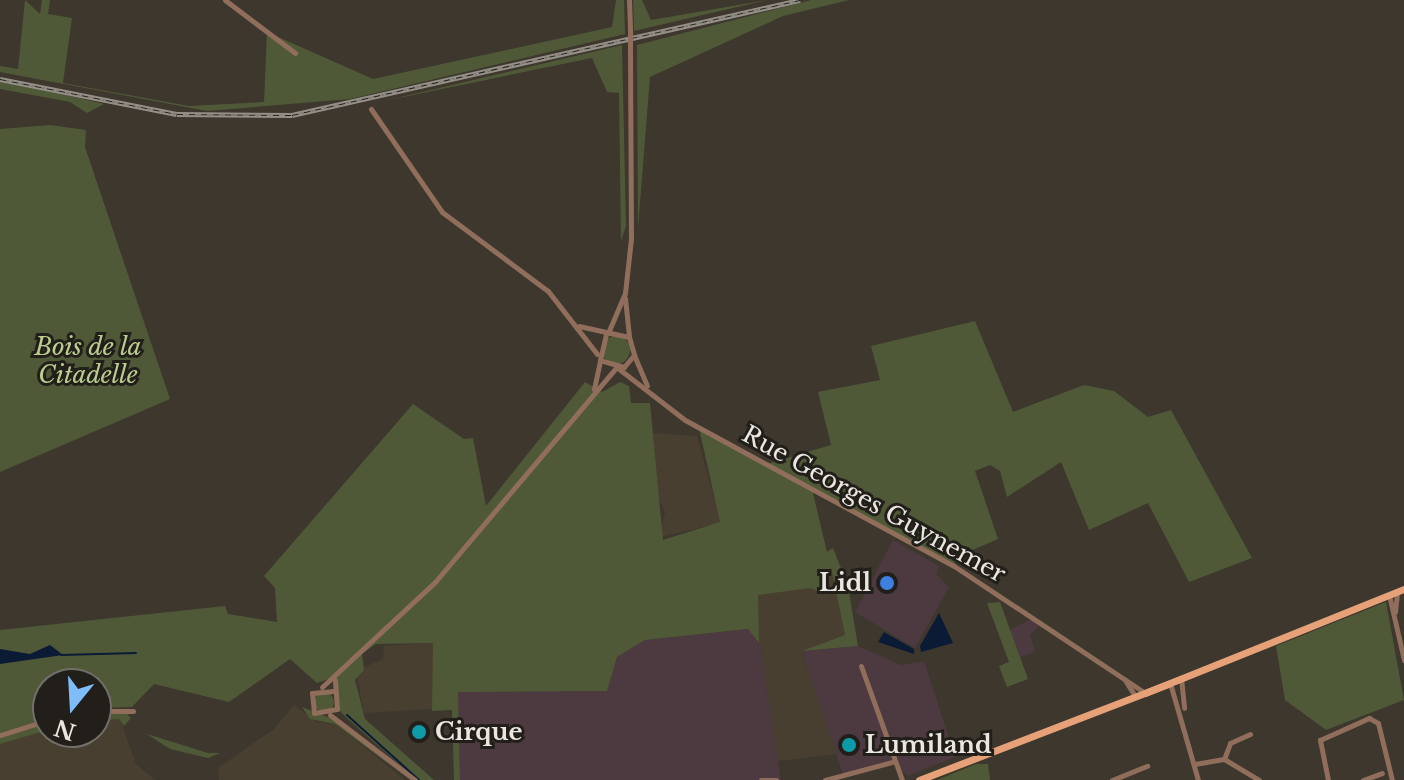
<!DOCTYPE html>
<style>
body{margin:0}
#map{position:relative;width:1404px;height:780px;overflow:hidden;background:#3d372e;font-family:"Libre Baskerville",serif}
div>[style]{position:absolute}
.commercial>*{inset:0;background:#4d3940}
.built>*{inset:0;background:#493f30}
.green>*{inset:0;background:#4f5937}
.round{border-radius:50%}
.water>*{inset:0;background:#0b1b36}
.stream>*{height:2px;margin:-1px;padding:0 1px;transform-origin:1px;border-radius:1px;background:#0b1b36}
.minor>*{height:5px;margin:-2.5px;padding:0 2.5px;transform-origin:2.5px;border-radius:2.5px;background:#906e5b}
.major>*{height:7px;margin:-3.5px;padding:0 3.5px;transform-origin:3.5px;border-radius:3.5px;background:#e7a179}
.rail>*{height:5px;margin-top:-2.5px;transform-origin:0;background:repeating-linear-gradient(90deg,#221f1b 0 6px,#948f87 0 12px);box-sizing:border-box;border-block:2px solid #948f87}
.minor-bridge>*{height:5px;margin:-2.5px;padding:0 2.5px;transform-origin:2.5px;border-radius:2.5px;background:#906e5b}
.dots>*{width:22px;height:22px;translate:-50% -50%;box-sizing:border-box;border:4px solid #221f1b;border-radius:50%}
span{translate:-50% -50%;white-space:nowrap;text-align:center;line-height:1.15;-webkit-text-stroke:6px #221f1b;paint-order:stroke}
.park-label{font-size:24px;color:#bacd8e;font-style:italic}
.street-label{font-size:24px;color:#eae6e0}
.poi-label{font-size:24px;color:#eae6e0;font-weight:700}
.right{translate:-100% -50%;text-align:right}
.left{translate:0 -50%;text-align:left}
.north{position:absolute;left:32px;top:668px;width:80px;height:80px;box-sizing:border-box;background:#221f1b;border:2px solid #726f6a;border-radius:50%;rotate:198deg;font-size:22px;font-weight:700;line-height:32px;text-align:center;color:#eae6e0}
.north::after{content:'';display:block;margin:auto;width:28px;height:36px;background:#7fbdfa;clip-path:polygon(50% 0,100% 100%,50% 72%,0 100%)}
</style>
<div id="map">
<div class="commercial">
<div style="clip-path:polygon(893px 540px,939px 566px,936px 574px,949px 587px,915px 648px,855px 612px)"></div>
<div style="clip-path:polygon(1033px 618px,1042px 624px,1030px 635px,1035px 652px,1020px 657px,1010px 630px)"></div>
<div style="clip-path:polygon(749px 629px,760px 645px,781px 780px,460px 780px,457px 692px,606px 691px,617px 657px,645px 640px)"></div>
<div style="clip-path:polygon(858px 646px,901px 665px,924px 661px,955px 757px,908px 776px,892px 763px,843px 774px,802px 651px)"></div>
</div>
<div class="built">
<div style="clip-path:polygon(653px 433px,697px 436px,721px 523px,659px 537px,665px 512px,655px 490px)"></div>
<div style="clip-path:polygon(832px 567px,845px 635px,802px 652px,837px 754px,778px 761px,760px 645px,749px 629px,758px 583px)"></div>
<div style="clip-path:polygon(433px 643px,433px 709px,364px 713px,356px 671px,383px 659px,384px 646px)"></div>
<div style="clip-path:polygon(294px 705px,317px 722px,335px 724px,405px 780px,219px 780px,218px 768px,274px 729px)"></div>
<div style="clip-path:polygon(120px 719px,136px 764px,155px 780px,0 780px,0 744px,48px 730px,96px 732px,96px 721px)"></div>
</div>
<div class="green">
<div style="clip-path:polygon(25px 0,40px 14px,42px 0,50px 0,48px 14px,72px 18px,63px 83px,189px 106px,264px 102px,267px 32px,373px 79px,612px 27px,616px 0,624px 0,625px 34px,350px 99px,207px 111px,0 72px,0 66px,18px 69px)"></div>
<div style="clip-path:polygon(633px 0,642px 0,651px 20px,767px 0,634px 31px)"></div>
<div style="clip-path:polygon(811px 0,849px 0,783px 16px,650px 77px,638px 228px,637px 45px)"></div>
<div style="clip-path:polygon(622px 45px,626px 226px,621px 241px,619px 93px,607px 92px,592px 58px,384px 101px)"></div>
<div style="clip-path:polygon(0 81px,53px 92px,104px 104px,87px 113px,70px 102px,0 89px)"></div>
<div style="clip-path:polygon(50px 125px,86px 130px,85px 147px,170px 399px,0 472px,0 129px)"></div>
<div style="clip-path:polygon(975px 321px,1013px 412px,1084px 385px,1114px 391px,1148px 417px,1171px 410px,1252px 558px,1189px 582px,1148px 503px,1089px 530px,1061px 462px,1007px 497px,1000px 471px,990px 465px,975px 471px,998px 539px,956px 557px,954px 566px,812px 489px,827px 552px,833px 548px,848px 586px,858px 646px,802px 651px,845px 635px,831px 567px,826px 595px,810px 588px,758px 595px,759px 643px,748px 629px,645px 640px,617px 657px,607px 691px,458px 692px,460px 780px,454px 780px,452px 710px,432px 711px,433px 643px,376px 644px,362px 654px,364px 670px,355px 680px,365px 719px,434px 780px,417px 780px,349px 720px,339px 710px,335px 677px,317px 683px,290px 659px,229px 702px,154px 684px,132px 707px,96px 708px,96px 684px,48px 684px,48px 718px,0 733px,0 630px,225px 606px,228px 614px,277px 622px,275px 588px,264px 576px,413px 404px,464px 439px,473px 438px,486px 506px,585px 382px,602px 392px,620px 382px,629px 386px,631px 403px,650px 403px,663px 540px,720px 522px,699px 428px,767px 464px,831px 445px,818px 392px,880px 380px,871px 346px)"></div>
<div class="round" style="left:602px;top:336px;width:28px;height:28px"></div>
<div style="clip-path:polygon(1000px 602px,1028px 679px,1007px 687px,999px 666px,1009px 662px,987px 603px)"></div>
<div style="clip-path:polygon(1386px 602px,1404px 700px,1326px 730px,1285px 700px,1276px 646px)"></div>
<div class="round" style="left:314px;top:692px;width:20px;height:20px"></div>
<div style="clip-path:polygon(302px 707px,335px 720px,410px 780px,335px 724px,310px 719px)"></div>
<div style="clip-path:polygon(125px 712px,131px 718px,124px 726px,119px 719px,96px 721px,96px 714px)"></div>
<div style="clip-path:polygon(48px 723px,48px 730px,0 744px,0 738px)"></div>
<div style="clip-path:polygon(147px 734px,208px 753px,220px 753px,208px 758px,170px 749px)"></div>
<div style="clip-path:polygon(976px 764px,988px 764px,990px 780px,937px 780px)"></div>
</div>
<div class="water">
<div style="clip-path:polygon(939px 613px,953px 643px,921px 652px,920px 646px)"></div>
<div style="clip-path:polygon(884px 632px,914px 649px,914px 654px,878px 642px)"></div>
<div style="clip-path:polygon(50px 645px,63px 655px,0 664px,0 649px,30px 654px)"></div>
</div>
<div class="stream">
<div style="left:61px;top:655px;width:75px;rotate:-1.5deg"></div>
<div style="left:347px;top:715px;width:97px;rotate:42.1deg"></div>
</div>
<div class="minor">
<div style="left:225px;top:0;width:88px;rotate:37.1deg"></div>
<div style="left:629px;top:0;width:34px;rotate:88deg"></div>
<div style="left:371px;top:109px;width:125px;rotate:55.4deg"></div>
<div style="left:442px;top:212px;width:132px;rotate:36.7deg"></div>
<div style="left:548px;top:291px;width:80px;rotate:52.1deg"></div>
<div style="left:625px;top:298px;width:38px;rotate:84deg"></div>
<div style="left:579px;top:326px;width:51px;rotate:12.4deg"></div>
<div style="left:629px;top:337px;width:19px;rotate:74deg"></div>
<div style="left:634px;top:355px;width:16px;rotate:130deg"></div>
<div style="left:624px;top:367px;width:25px;rotate:-164deg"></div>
<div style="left:600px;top:360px;width:27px;rotate:-77deg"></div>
<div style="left:608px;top:333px;width:43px;rotate:-67deg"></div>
<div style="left:625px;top:293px;width:54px;rotate:-83.7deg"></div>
<div style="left:631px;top:239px;width:195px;rotate:-90.3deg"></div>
<div style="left:634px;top:355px;width:33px;rotate:67deg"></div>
<div style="left:619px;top:369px;width:83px;rotate:37.7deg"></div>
<div style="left:685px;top:420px;width:306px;rotate:28.5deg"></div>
<div style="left:954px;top:566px;width:229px;rotate:33.6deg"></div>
<div style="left:594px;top:389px;width:30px;rotate:-78deg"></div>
<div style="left:1389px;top:595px;width:67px;rotate:77deg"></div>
<div style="left:1395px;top:612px;width:20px;rotate:-84deg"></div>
<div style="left:861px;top:666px;width:121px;rotate:70.2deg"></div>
<div style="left:1181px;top:678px;width:30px;rotate:84deg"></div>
<div style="left:1125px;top:680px;width:19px;rotate:58deg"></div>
<div style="left:1170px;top:683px;width:101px;rotate:73.9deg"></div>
<div style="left:322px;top:687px;width:154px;rotate:-42.9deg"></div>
<div style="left:435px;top:582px;width:279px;rotate:-49.8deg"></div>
<div style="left:334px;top:691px;width:22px;rotate:175deg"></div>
<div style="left:312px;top:693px;width:20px;rotate:84deg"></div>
<div style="left:314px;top:713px;width:23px;rotate:-10deg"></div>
<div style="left:337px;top:709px;width:29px;rotate:-94deg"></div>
<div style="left:96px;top:711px;width:37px"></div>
<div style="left:330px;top:715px;width:107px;rotate:37.4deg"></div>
<div style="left:0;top:735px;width:50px;rotate:-17.4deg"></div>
<div style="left:1224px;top:759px;width:41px;rotate:31deg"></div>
<div style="left:1195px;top:764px;width:29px;rotate:-10deg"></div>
<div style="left:1224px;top:759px;width:17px;rotate:-69deg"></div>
<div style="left:1230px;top:743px;width:22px;rotate:-24deg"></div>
<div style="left:761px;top:780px;width:15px"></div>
<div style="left:825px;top:780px;width:69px;rotate:-15deg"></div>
<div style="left:1112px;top:780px;width:38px;rotate:-22deg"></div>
<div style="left:1328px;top:780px;width:41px;rotate:-101.3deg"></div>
<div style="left:1320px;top:740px;width:54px;rotate:-24.2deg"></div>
<div style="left:1369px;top:718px;width:10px;rotate:29deg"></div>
<div style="left:1378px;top:723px;width:59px;rotate:76.2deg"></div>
<div style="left:1363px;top:780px;width:20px;rotate:-20deg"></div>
</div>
<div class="major">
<div style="left:1145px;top:693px;width:279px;rotate:-21.9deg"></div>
<div style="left:919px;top:780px;width:269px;rotate:-21.1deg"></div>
</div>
<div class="rail">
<div style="left:0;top:79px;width:180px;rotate:11.2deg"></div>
<div style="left:177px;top:114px;width:115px;rotate:0.5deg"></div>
<div style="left:292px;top:115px;width:521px;rotate:-12.76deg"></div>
</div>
<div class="minor-bridge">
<div style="left:630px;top:34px;width:10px;rotate:90deg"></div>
</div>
<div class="dots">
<div style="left:887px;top:583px;background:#3f7fe0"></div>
<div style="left:419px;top:732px;background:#0f9aa8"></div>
<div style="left:849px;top:745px;background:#0f9aa8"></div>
</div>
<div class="park-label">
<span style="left:88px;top:361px">Bois de la<br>Citadelle</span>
</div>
<div class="street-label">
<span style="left:874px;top:504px;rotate:29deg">Rue Georges Guynemer</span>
</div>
<div class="poi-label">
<span class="right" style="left:871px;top:583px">Lidl</span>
<span class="left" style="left:435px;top:732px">Cirque</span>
<span class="left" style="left:865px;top:745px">Lumiland</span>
</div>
<div class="north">N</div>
</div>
